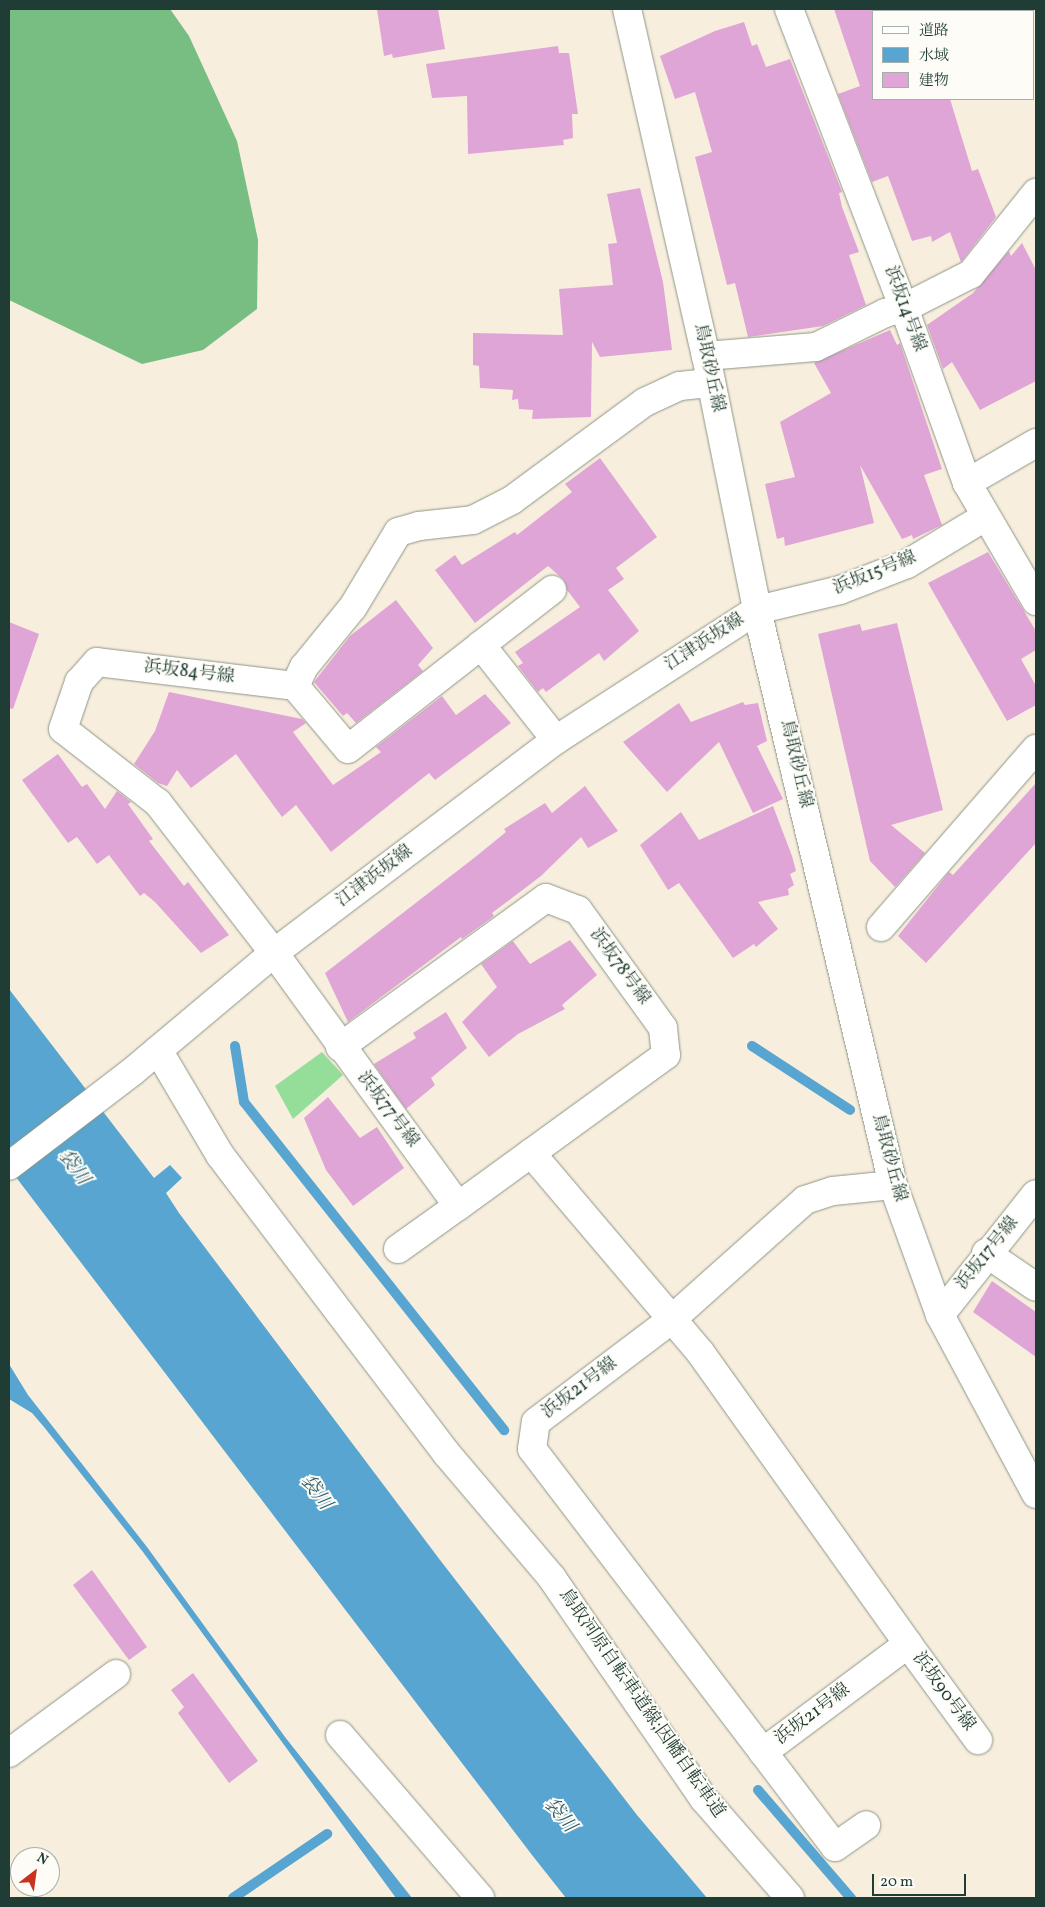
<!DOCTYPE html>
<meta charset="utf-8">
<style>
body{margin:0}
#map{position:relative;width:1045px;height:1907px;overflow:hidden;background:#f8eedd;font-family:Vollkorn,"Noto Serif JP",serif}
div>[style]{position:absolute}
.green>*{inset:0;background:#95de99}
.forest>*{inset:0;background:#78bd81}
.water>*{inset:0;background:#57a5d0}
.stream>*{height:10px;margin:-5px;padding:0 5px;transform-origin:5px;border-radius:5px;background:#57a5d0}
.building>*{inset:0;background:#dfa5d6}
.roads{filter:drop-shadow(0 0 1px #8c9688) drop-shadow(0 0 1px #8c9688)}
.minor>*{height:28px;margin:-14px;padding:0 14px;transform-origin:14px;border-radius:14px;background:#fff}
.major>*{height:28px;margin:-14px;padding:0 14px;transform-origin:14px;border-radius:14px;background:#fff}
span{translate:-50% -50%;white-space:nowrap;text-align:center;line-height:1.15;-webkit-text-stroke:4px #fdfcf7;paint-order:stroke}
.street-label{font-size:18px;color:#1f3d34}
.water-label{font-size:19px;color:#33616b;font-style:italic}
.frame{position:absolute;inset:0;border:10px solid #1f3d34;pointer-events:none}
.legend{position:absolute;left:872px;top:10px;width:162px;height:90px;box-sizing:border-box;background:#fdfcf7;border:1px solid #a4b0a9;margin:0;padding:6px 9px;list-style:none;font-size:15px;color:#1f3d34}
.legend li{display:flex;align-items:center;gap:10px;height:25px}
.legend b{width:25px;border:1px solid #a4b0a9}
.north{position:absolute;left:10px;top:1847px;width:50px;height:50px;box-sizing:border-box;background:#fdfcf7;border:1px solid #a4b0a9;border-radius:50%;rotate:30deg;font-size:14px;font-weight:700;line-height:20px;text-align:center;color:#1f3d34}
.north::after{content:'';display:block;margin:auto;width:18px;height:22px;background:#c8321e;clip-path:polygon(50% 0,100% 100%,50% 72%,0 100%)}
.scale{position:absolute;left:872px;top:1874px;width:94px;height:22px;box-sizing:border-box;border:2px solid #1f3d34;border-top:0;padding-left:6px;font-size:15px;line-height:18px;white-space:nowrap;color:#1f3d34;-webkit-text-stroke:4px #fdfcf7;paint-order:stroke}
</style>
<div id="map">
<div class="green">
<div style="clip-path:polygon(322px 1052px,343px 1075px,293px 1119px,275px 1086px)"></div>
</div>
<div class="forest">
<div style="clip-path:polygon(9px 9px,170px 9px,189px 36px,237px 141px,258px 240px,257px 309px,203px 350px,142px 364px,9px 300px)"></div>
</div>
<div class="water">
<div style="clip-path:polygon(9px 989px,154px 1178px,170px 1165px,182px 1178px,166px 1193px,179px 1213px,440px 1560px,637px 1815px,707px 1898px,566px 1898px,532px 1855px,9px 1168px)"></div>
<div style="clip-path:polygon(9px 1364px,28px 1395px,147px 1547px,285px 1737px,412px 1898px,396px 1898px,143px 1552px,44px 1427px,32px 1413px,9px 1399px)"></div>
</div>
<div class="stream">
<div style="left:235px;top:1046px;width:57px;rotate:80.9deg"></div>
<div style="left:244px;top:1102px;width:419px;rotate:51.6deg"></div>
<div style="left:752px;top:1046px;width:117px;rotate:33.1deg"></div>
<div style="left:758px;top:1790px;width:143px;rotate:49.3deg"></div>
<div style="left:233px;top:1898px;width:114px;rotate:-34.2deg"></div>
</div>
<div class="building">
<div style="clip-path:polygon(377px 9px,438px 9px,445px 49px,393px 58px,392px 54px,384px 56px)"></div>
<div style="clip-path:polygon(834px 9px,874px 9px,874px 99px,950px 99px,972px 171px,978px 169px,996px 217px,961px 262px,950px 232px,932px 242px,931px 236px,912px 241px,888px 176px,872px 182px,838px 94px,860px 86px)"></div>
<div style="clip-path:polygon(744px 22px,752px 46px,757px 44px,766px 67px,790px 59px,842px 192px,839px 193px,842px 207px,859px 252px,849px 255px,866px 305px,823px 326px,748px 337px,735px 283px,727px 285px,695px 157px,712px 152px,695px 92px,675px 99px,660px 56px,715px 31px)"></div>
<div style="clip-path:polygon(558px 46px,559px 53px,569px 53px,578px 114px,572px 114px,573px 138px,563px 140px,564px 145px,468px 154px,467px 96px,432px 98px,426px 64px)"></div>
<div style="clip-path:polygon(640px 188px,663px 282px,672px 350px,600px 357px,592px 342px,591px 417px,532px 419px,533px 410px,519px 409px,518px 399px,512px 400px,513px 390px,480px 388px,479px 366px,473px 365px,473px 333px,563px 335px,559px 289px,613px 285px,608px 244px,617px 243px,607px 194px)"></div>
<div style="clip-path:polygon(1022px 243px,1036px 270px,1036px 381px,980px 410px,952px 362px,943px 369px,927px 325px,973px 293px,1009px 251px,1011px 256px)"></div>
<div style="clip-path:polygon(890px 330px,897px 345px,900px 343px,942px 469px,924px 475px,942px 525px,913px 539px,912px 535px,902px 539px,860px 465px,874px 523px,785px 546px,784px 537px,777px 539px,765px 484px,795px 477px,780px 422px,831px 393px,814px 363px)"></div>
<div style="clip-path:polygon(600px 458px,657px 537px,616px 568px,624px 579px,608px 590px,639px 631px,604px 661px,599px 653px,546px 692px,543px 688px,538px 692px,518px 666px,523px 663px,515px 652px,580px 607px,567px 590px,564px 580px,548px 566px,475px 623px,435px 570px,455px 555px,462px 565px,515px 532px,517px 535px,572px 492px,565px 484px)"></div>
<div style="clip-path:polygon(988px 552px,1036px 631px,1036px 650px,1021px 659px,1036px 686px,1036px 705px,1007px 721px,928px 583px)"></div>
<div style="clip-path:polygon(396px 600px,433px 648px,418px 665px,423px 671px,356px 723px,347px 713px,343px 716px,314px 682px,350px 636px)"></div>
<div style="clip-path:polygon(9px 622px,39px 634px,13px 709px,9px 708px)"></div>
<div style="clip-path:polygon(897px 623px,943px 810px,891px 825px,925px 853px,895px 887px,870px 861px,818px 634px,860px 624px,862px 631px)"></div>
<div style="clip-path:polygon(169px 692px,302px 719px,306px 723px,293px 732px,333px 785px,381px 752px,376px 747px,442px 696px,456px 715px,485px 694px,511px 723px,435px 780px,429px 773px,331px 852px,296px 805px,282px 817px,236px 754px,191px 788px,177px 770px,167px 786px,158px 783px,134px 764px,155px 731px)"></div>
<div style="clip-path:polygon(743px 702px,745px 705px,758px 703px,767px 741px,757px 746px,783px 799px,753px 813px,719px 742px,667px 792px,623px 742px,679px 703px,691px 722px)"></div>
<div style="clip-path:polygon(58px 754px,82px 787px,87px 784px,105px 809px,117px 791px,131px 802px,128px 804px,153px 839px,149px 841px,184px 886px,188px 882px,229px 935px,201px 953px,155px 902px,144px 893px,140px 896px,109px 855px,97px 864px,77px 837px,68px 843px,22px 780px)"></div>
<div style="clip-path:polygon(1036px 783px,1036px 843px,926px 963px,898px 936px,949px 872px,953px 875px)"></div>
<div style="clip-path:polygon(585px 786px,618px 831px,588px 848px,581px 837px,541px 876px,492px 913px,494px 916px,462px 939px,461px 937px,348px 1022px,325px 973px,474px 858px,506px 832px,504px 829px,545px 803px,552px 813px)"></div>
<div style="clip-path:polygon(773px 806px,792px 856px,796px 871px,790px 874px,794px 885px,788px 889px,789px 895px,758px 902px,778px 929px,756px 947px,754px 944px,733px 958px,679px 883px,668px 890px,640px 845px,681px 812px,699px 840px)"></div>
<div style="clip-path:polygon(570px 940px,597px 975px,562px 1005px,565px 1009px,518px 1034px,489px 1057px,462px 1022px,497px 987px,481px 964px,513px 941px,530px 964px)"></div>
<div style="clip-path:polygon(446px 1012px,467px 1048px,431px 1078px,435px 1085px,406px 1109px,374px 1064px,416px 1038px,413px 1033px)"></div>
<div style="clip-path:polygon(328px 1097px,360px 1138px,377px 1127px,404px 1168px,353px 1206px,326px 1170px,304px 1118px)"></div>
<div style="clip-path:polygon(992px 1281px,1036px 1312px,1036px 1357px,973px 1312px)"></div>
<div style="clip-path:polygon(92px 1570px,147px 1647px,129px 1660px,73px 1585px)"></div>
<div style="clip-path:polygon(193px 1673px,258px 1761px,229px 1783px,178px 1713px,184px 1707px,171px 1690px)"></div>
</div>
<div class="roads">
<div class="minor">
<div style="left:789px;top:9px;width:320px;rotate:69deg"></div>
<div style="left:904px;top:308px;width:186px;rotate:70.2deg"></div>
<div style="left:967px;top:483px;width:137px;rotate:59.7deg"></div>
<div style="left:706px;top:356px;width:110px;rotate:-4.7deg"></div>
<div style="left:816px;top:347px;width:77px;rotate:-26.2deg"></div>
<div style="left:885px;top:313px;width:20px;rotate:-15deg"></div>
<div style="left:904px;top:308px;width:75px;rotate:-26.9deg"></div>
<div style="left:971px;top:274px;width:104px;rotate:-51.3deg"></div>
<div style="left:967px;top:483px;width:80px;rotate:-30.1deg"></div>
<div style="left:481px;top:645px;width:90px;rotate:-37.8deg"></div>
<div style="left:295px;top:686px;width:21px;rotate:-65deg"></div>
<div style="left:304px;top:667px;width:77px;rotate:-50.8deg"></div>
<div style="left:353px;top:607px;width:87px;rotate:-59deg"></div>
<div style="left:398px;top:532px;width:22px;rotate:-16deg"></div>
<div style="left:419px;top:526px;width:54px;rotate:-6.3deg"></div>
<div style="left:473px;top:520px;width:44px;rotate:-27.1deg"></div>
<div style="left:512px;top:500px;width:165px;rotate:-36.4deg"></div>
<div style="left:645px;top:402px;width:38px;rotate:-25deg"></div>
<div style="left:680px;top:386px;width:31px;rotate:-6deg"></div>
<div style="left:881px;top:927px;width:236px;rotate:-49deg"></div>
<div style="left:340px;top:1047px;width:254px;rotate:-35.9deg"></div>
<div style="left:546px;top:898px;width:34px;rotate:21deg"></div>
<div style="left:578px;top:910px;width:145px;rotate:54.2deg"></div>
<div style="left:663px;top:1028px;width:27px;rotate:84deg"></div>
<div style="left:666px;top:1055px;width:257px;rotate:144deg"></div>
<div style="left:158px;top:1050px;width:122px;rotate:59.4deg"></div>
<div style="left:220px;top:1155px;width:375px;rotate:52.8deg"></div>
<div style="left:447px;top:1454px;width:162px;rotate:49.7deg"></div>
<div style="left:552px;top:1578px;width:268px;rotate:55.5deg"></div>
<div style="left:704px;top:1799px;width:131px;rotate:49deg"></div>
<div style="left:531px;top:1153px;width:218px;rotate:49.7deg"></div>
<div style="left:672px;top:1319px;width:43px;rotate:49.7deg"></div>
<div style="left:700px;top:1352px;width:359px;rotate:54.5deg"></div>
<div style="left:908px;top:1644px;width:181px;rotate:143.3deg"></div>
<div style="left:763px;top:1752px;width:381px;rotate:-127.3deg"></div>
<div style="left:532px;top:1449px;width:27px;rotate:-82deg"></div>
<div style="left:536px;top:1422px;width:171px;rotate:-37.1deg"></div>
<div style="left:672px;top:1319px;width:178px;rotate:-41.8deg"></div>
<div style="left:805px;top:1200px;width:29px;rotate:-18deg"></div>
<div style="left:833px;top:1191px;width:60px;rotate:-5.7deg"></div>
<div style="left:9px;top:1166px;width:155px;rotate:-37.4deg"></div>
<div style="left:132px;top:1072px;width:185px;rotate:-40deg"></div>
<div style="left:274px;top:953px;width:353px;rotate:-37.1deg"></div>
<div style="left:556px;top:740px;width:239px;rotate:-32.9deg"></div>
<div style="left:757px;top:610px;width:85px;rotate:-13.5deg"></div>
<div style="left:840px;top:590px;width:72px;rotate:-21.2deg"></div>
<div style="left:907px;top:564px;width:91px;rotate:-31.1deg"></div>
<div style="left:398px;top:1249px;width:74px;rotate:-35.6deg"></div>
<div style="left:458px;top:1206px;width:313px;rotate:-126deg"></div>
<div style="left:274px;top:953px;width:190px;rotate:-127.7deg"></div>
<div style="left:158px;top:803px;width:120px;rotate:-142.1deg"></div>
<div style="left:63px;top:729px;width:50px;rotate:-71.2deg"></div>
<div style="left:79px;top:682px;width:27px;rotate:-48deg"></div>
<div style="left:97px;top:662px;width:199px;rotate:6.9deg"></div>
<div style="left:295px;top:686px;width:82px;rotate:49.9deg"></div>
<div style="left:348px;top:749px;width:169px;rotate:-38deg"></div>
<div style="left:481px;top:645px;width:121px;rotate:51.7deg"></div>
<div style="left:986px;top:1253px;width:60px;rotate:34.2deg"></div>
<div style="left:940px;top:1315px;width:154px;rotate:-51.6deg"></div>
<div style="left:908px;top:1644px;width:119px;rotate:53.9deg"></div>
<div style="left:340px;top:1735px;width:215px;rotate:49.3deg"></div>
<div style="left:763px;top:1752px;width:119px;rotate:52.8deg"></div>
<div style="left:835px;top:1847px;width:38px;rotate:-35deg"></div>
<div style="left:9px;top:1753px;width:133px;rotate:-36.4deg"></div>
</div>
<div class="major">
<div style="left:627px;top:9px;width:356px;rotate:77.2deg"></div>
<div style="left:706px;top:356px;width:259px;rotate:78.6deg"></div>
<div style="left:757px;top:610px;width:591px;rotate:76.69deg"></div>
<div style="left:893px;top:1185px;width:138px;rotate:70.1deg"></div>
<div style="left:940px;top:1315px;width:203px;rotate:61.8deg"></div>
</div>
</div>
<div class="street-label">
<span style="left:904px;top:309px;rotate:70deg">浜坂14号線</span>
<span style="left:708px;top:368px;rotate:78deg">鳥取砂丘線</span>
<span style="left:875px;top:574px;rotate:-22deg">浜坂15号線</span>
<span style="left:705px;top:643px;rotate:-33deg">江津浜坂線</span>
<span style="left:189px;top:673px;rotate:7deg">浜坂84号線</span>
<span style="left:795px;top:764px;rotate:77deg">鳥取砂丘線</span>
<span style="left:375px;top:877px;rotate:-37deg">江津浜坂線</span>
<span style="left:619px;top:967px;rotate:54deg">浜坂78号線</span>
<span style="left:387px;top:1110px;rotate:53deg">浜坂77号線</span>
<span style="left:888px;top:1158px;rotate:75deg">鳥取砂丘線</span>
<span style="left:988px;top:1254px;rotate:-51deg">浜坂17号線</span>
<span style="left:580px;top:1389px;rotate:-37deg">浜坂21号線</span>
<span style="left:943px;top:1692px;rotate:54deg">浜坂90号線</span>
<span style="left:641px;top:1704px;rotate:55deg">鳥取河原自転車道線;因幡自転車道</span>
<span style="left:813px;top:1715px;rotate:-37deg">浜坂21号線</span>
</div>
<div class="water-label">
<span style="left:73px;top:1168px;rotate:53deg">袋川</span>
<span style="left:315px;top:1493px;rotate:53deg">袋川</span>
<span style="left:559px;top:1816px;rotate:50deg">袋川</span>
</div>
<div class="frame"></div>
<ul class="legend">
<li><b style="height:6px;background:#fff"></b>道路</li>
<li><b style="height:14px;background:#57a5d0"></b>水域</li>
<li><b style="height:14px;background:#dfa5d6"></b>建物</li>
</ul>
<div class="north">N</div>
<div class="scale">20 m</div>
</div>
